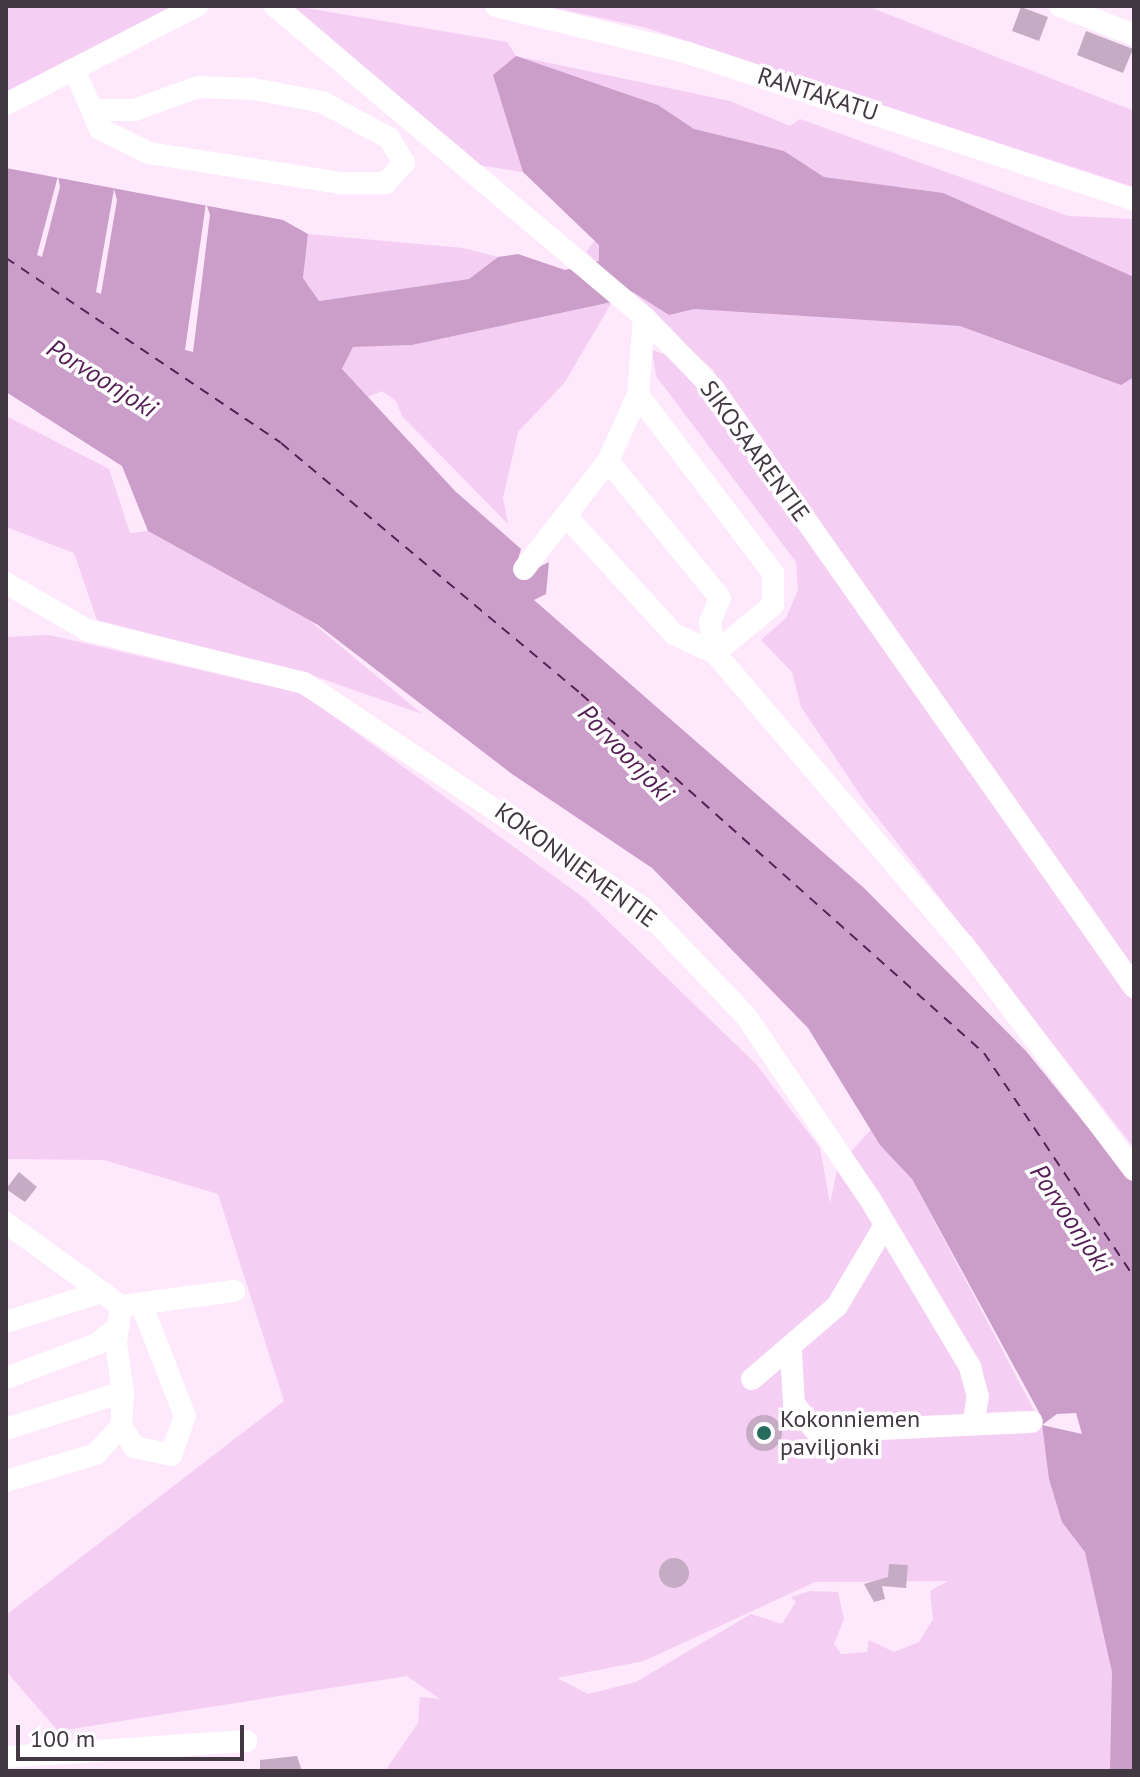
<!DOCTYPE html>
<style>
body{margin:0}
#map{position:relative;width:1140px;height:1777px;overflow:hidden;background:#fde8fc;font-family:"PT Sans",sans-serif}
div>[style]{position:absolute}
.green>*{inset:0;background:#f5cef4}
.water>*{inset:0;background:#cb9eca}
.pier>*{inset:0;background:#fde8fc}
.ferry>*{height:2px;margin-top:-1px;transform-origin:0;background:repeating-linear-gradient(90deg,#551f56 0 10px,transparent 0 18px)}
.building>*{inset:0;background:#c5acc4}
.round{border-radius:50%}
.minor>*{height:22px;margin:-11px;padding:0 11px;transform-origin:11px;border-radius:11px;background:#fff}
.dots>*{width:22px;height:22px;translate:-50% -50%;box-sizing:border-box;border:4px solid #fff;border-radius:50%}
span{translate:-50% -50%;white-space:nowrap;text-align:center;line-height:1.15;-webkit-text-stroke:7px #fff;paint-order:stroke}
.street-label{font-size:24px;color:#423842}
.poi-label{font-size:24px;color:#423842}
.left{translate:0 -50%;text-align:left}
.water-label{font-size:26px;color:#551f56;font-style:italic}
.frame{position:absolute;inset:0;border:8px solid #423842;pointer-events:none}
.scale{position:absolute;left:16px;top:1725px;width:228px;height:36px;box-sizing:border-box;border:4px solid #423842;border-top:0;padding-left:10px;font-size:24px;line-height:28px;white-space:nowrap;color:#423842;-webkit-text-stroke:6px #fff;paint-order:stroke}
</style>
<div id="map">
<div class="green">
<div style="clip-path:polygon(6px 6px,182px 6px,6px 96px)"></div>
<div style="clip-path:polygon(evenodd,294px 6px,507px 42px,516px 56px,730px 101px,790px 126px,800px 119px,1068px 216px,1134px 219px,1134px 968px,1075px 885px,1111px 971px,1134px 1003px,1134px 1148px,863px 799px,801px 707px,792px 672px,761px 640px,786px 618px,798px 590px,796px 562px,656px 376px,652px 350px,716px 373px,586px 252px,595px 240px,523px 172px,478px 165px,294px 6px,743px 151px,784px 151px,824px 177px,857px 181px,645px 158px,743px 151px)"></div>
<div style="clip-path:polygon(546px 6px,867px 6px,1134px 111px,1134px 187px,647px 28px)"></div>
<div style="clip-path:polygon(308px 234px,463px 248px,498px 257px,469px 279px,319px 301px,303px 278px)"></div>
<div style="clip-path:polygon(612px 302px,565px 382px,518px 432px,503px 498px,508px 524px,402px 416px,396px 401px,382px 391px,368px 397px,342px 370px,353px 347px,412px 345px)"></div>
<div style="clip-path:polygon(6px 416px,109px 469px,130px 533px,148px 531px,309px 620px,422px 714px,314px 676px,97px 620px,74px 553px,6px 527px)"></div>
<div style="clip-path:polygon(evenodd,49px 635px,303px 694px,584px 898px,756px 1064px,820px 1148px,830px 1204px,838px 1165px,871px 1130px,912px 1179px,1100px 1535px,1134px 1713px,1129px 1771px,385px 1771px,418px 1723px,420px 1697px,440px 1699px,407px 1676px,58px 1731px,6px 1671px,6px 1615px,284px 1401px,218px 1194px,104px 1160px,6px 1159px,6px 637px,49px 635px,948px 1581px,930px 1591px,933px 1619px,919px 1642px,894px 1652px,869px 1640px,867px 1652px,841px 1654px,834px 1644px,844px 1619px,838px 1592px,810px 1591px,791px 1597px,796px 1602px,782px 1624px,751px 1614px,636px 1682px,588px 1694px,557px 1678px,644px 1661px,815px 1582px,948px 1581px)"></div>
</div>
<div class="water">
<div style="clip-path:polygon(516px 56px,658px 105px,694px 129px,784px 151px,824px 177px,943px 193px,1134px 277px,1134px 377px,1121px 385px,960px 326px,694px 309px,669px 315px,633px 292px,612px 302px,412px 345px,353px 347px,342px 369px,455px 491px,521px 549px,517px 563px,529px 572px,549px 562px,546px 594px,534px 600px,864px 888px,1026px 1051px,1134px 1184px,1134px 1771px,1110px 1771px,1112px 1672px,1085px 1552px,1062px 1522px,1049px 1479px,1041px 1416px,912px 1179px,880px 1145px,808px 1028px,652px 868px,512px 774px,318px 625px,148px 531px,122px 466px,6px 392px,6px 168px,283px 220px,308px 234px,303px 278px,319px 301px,469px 279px,498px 257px,518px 254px,565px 270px,599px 261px,599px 245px,523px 172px,493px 75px)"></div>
</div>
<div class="pier">
<div style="clip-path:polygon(58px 176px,60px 187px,42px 257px,37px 255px)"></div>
<div style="clip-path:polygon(114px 189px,117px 200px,101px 294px,96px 292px)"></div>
<div style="clip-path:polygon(206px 203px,210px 215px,193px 352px,185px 350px)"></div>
<div style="clip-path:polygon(1076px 1413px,1082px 1434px,1042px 1425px,1057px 1414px)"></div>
</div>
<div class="ferry">
<div style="left:6px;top:258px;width:331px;rotate:33.9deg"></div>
<div style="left:281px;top:443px;width:391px;rotate:39.9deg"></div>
<div style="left:581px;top:694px;width:540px;rotate:41.7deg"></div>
<div style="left:984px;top:1053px;width:270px;rotate:56.2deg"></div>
</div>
<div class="building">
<div style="clip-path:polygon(1021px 7px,1048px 17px,1039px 41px,1012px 31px)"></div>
<div style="clip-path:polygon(1086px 31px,1133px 49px,1123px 73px,1077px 55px)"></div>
<div style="clip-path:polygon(19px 1172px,37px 1187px,25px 1202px,6px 1189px)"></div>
<div class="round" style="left:746px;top:1415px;width:36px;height:36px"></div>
<div class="round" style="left:659px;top:1558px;width:30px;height:30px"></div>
<div style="clip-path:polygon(889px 1564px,908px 1565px,906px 1588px,882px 1586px,885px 1599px,874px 1602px,864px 1584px,888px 1577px)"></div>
<div style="clip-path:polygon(297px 1756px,302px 1771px,260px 1771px,260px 1760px)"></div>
</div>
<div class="minor">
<div style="left:275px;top:6px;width:483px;rotate:40.1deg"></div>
<div style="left:644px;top:317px;width:99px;rotate:45.8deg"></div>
<div style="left:713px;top:388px;width:732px;rotate:54.9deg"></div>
<div style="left:496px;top:6px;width:195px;rotate:13.7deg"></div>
<div style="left:685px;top:52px;width:473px;rotate:18.2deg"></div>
<div style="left:1060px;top:6px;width:79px;rotate:21.4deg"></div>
<div style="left:74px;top:69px;width:65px;rotate:66.6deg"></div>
<div style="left:100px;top:129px;width:55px;rotate:26.1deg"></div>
<div style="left:149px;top:153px;width:193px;rotate:8.9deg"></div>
<div style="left:340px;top:183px;width:46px"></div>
<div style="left:386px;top:183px;width:27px;rotate:-48deg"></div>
<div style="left:404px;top:163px;width:29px;rotate:-121deg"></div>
<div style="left:389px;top:138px;width:76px;rotate:-151.8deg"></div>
<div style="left:322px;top:102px;width:70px;rotate:-169.3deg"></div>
<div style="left:253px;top:89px;width:55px;rotate:-177.9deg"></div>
<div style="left:198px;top:87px;width:68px;rotate:160.2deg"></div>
<div style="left:134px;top:110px;width:36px;rotate:180deg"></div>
<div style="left:6px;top:104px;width:215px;rotate:-27.2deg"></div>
<div style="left:638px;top:395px;width:223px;rotate:52.8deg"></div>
<div style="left:773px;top:573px;width:32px;rotate:90deg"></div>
<div style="left:773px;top:605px;width:75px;rotate:140.4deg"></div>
<div style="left:608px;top:461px;width:177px;rotate:50.7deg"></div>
<div style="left:720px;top:598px;width:26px;rotate:113deg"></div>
<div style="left:710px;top:622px;width:31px;rotate:81deg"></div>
<div style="left:567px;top:517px;width:159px;rotate:47.6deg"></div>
<div style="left:674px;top:634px;width:45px;rotate:24.9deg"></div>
<div style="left:715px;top:653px;width:382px;rotate:49.6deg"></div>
<div style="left:963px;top:944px;width:283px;rotate:52.9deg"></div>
<div style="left:524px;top:569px;width:137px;rotate:-52.1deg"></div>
<div style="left:608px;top:461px;width:72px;rotate:-65.6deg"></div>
<div style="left:638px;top:395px;width:78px;rotate:-85.6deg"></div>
<div style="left:6px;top:583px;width:94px;rotate:30.1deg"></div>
<div style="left:87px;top:630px;width:223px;rotate:13.7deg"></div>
<div style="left:304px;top:683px;width:407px;rotate:33.6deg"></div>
<div style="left:643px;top:908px;width:149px;rotate:46.4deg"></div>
<div style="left:746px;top:1016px;width:221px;rotate:55.9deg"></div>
<div style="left:870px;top:1199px;width:196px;rotate:59.2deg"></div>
<div style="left:970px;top:1367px;width:30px;rotate:75deg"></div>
<div style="left:978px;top:1396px;width:28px;rotate:100deg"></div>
<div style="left:6px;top:1223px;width:142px;rotate:35.8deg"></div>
<div style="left:121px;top:1306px;width:37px;rotate:98deg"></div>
<div style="left:116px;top:1343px;width:49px;rotate:81.9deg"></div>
<div style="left:123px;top:1392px;width:123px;rotate:162.5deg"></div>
<div style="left:130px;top:1305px;width:105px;rotate:-7.7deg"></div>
<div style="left:6px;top:1322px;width:101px;rotate:-17.4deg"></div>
<div style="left:791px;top:1352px;width:52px;rotate:86.7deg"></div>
<div style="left:794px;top:1404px;width:36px;rotate:51deg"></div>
<div style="left:817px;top:1432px;width:215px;rotate:-2.7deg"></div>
<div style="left:6px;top:1378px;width:97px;rotate:-20.5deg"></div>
<div style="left:97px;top:1344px;width:28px;rotate:-39deg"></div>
<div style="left:752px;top:1379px;width:112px;rotate:-40.7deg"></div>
<div style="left:837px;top:1306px;width:92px;rotate:-59.3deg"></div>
<div style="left:123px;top:1392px;width:34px;rotate:93deg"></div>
<div style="left:121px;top:1426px;width:25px;rotate:58deg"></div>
<div style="left:134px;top:1447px;width:38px;rotate:12deg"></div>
<div style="left:171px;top:1455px;width:41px;rotate:-70.3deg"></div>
<div style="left:185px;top:1416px;width:121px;rotate:-111.3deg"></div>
<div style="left:6px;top:1481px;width:94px;rotate:-16.7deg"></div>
<div style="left:96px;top:1454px;width:38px;rotate:-48deg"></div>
<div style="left:6px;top:1757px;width:241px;rotate:-3.8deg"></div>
</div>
<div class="dots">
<div style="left:764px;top:1433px;background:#276b5d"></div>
</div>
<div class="street-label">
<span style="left:818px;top:94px;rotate:18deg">RANTAKATU</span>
<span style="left:755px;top:451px;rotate:54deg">SIKOSAARENTIE</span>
<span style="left:576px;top:865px;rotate:36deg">KOKONNIEMENTIE</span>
</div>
<div class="poi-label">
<span class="left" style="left:780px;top:1433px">Kokonniemen<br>paviljonki</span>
</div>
<div class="water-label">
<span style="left:102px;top:378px;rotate:32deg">Porvoonjoki</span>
<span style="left:626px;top:753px;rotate:46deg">Porvoonjoki</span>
<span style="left:1071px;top:1218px;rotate:56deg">Porvoonjoki</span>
</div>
<div class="frame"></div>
<div class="scale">100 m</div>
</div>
